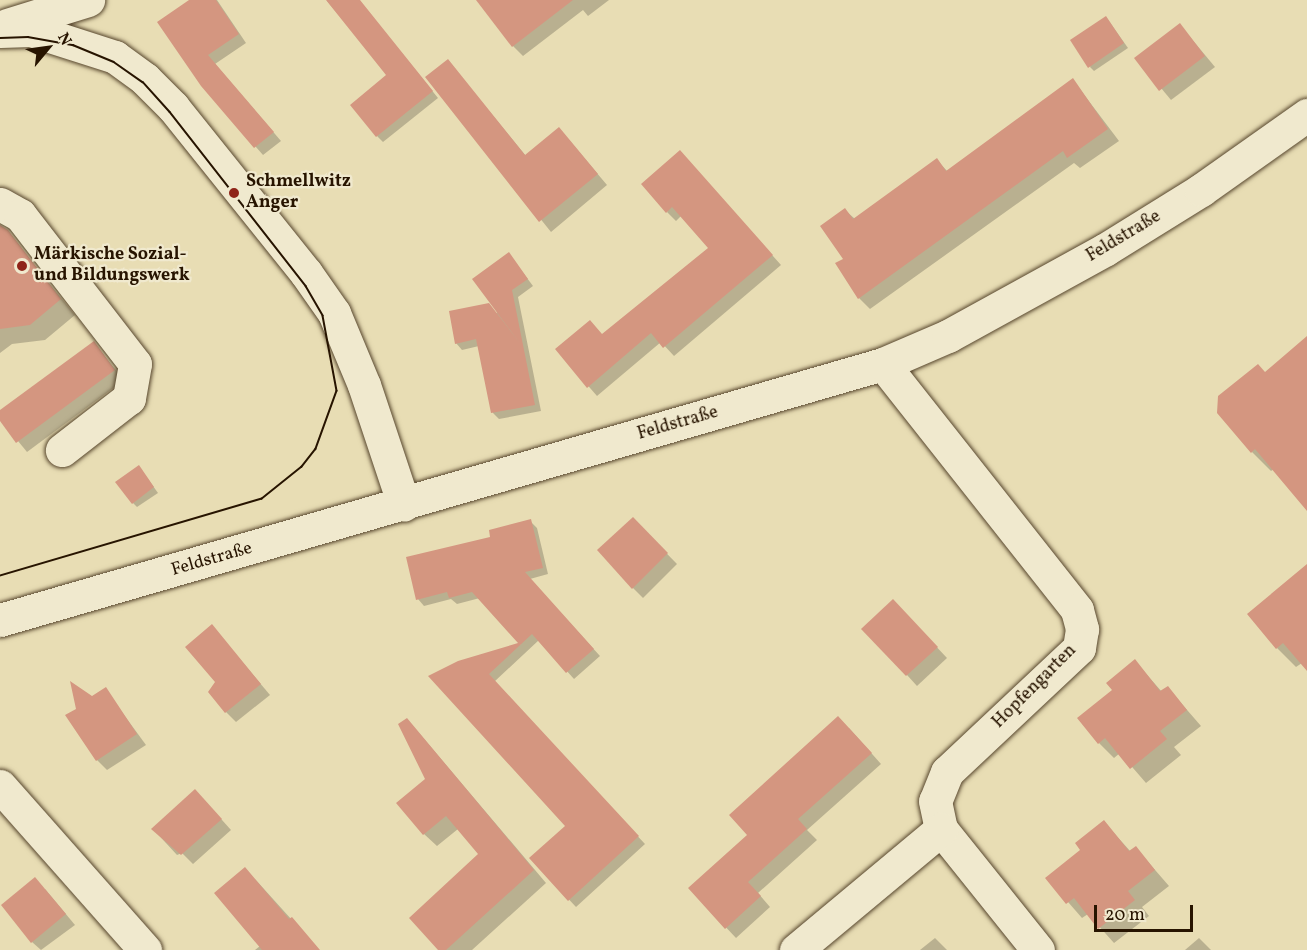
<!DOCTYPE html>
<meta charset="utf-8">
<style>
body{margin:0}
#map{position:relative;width:1307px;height:950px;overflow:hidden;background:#e8ddb4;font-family:Vollkorn,serif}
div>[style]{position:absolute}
.shadow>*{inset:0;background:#0003}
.building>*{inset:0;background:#d49680}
.roads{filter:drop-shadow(0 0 2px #57462d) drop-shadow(0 0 2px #57462d)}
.minor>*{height:33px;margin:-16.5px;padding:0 16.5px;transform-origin:16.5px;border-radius:16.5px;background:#f0e9ce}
.tram>*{height:1.5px;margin:-0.75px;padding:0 0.75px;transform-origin:0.75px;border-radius:0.75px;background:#271400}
.dots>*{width:16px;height:16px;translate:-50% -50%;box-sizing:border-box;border:3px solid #f0e9ce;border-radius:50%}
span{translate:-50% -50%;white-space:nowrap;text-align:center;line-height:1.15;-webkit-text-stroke:4.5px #f0e9ce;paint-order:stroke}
.poi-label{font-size:18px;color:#271400;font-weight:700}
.left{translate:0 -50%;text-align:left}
.street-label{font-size:18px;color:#271400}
.north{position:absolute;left:18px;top:18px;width:60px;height:60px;-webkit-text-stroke:4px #f0e9ce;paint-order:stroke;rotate:61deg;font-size:16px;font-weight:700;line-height:24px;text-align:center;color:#271400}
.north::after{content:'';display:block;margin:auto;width:21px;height:27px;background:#271400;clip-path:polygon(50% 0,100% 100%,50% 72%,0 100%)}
.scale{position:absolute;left:1094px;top:905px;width:99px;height:27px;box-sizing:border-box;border:3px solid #271400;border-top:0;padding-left:8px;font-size:18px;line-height:21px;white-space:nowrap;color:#271400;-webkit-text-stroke:4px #f0e9ce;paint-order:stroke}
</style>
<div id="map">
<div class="shadow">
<div style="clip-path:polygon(192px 0,217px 0,246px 43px,215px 64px,281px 141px,263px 155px,202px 85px)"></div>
<div style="clip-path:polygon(359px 0,438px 98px,383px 142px,377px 136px,389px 75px,327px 1px)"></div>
<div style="clip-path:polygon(491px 0,609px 0,588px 16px,583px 10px,523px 56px,513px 46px)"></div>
<div style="clip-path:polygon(1106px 17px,1128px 48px,1094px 71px,1090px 67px)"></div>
<div style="clip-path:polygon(1180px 25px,1215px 67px,1171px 100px,1136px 58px)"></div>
<div style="clip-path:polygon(448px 61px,526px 156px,569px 140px,607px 185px,551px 232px,427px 78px)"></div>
<div style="clip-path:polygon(1073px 80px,1119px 141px,1080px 168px,1074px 163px,870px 309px,859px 298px,845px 259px,845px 210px,855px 219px,937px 160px,948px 172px)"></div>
<div style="clip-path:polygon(689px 162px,781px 265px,674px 356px,661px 342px,597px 396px,557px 350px,602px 335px,710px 248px,681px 216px,676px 221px,667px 212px)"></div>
<div style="clip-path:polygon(7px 232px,75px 315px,45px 340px,12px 344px,0 353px,0 237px)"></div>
<div style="clip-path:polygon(509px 254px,533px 286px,518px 297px,541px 411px,499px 419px,493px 413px,479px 346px,462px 350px,456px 343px,498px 312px)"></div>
<div style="clip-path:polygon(1307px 338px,1307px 507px,1274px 469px,1271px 471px,1252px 452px,1265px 373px)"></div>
<div style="clip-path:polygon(94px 343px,124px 380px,27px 452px,0 419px,0 412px)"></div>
<div style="clip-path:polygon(143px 472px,158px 493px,137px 507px,133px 503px)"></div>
<div style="clip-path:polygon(633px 519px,677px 564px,643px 598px,633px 588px)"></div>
<div style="clip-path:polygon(530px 521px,537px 528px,548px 574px,530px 579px,600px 656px,574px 679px,539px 640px,494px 682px,645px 844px,576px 907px,531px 859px,567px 826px,431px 677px,521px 644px,480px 598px,457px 604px,451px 599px,424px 606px,418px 599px,492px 538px)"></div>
<div style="clip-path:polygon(1307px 566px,1307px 668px,1302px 663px,1296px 667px,1277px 648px)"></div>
<div style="clip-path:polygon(903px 611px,947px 658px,917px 686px,907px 675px)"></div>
<div style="clip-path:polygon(212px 626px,270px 695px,236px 722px,226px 712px,217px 682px)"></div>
<div style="clip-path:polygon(1135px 661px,1162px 692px,1168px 688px,1201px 726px,1174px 747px,1181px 755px,1146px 783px,1120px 753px,1114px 758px,1099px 743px,1114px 690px)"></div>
<div style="clip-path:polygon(105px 689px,146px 745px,107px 770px,97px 760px,92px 698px)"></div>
<div style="clip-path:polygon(849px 728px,881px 764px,807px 830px,817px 840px,758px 893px,770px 907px,736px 938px,690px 889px,749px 835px)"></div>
<div style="clip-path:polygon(419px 733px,546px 883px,472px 950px,440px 950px,480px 854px,458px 829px,437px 846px,424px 834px,427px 779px)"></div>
<div style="clip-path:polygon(205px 801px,231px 830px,193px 864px,182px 853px,177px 855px,153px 829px)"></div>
<div style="clip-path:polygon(1104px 822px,1131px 852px,1136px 848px,1169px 886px,1142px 907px,1149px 916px,1114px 943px,1088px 914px,1082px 918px,1047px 878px,1083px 850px)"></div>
<div style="clip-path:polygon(255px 879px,319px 950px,255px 950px,260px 946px)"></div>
<div style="clip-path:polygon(45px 889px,75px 925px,41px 950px,32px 942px)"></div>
<div style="clip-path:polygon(935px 938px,947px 950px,920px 950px)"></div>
<div style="clip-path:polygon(1199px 938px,1211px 950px,1185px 950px)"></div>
</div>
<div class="building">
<div style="clip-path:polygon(189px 0,216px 0,239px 34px,208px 55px,274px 132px,254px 148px,201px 86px,157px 22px)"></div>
<div style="clip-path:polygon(326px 0,360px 0,433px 91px,376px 137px,350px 105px,386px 75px)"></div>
<div style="clip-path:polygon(476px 0,573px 0,512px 47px)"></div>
<div style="clip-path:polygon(1106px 16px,1124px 43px,1088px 68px,1070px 40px)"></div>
<div style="clip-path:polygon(1180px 23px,1205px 56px,1159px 91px,1134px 58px)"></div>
<div style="clip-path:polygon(448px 59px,525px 155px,559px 127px,598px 174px,539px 222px,425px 77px)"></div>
<div style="clip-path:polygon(1073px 78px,1108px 129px,1067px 158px,1063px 151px,858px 299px,835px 263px,843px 259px,820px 226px,845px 208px,853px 219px,937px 158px,946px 171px)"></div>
<div style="clip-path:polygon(680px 150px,773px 255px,663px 348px,651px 333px,587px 388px,555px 349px,590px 320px,602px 334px,708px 248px,672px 207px,666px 213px,641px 184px)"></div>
<div style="clip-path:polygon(0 225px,8px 230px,61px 299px,30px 325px,0 329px)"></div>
<div style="clip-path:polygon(509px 252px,528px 279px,512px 290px,535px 405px,491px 413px,476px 339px,455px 344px,449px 311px,489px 303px,519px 342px,472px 279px)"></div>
<div style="clip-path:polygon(1307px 336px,1307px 511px,1255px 449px,1251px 453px,1217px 413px,1218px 396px,1258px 364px,1265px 372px)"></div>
<div style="clip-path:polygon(94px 341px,115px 370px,16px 443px,0 421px,0 410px)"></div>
<div style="clip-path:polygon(139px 465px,154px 487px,132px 504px,115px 482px)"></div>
<div style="clip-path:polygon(633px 517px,668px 553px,632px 589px,597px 550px)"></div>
<div style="clip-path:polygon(531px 519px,543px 568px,525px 572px,594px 649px,566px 673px,532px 634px,489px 674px,639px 836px,568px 901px,529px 858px,565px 826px,428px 676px,458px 661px,518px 643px,472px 592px,449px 598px,447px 592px,416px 600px,406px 557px,490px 537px,489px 530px)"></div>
<div style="clip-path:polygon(1307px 564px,1307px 671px,1283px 643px,1276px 649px,1247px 614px)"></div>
<div style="clip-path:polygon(893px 599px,938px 647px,906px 676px,861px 629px)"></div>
<div style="clip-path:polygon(212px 624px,261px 684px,225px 713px,208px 692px,215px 682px,185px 647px)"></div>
<div style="clip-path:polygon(1135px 659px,1160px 691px,1168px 686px,1187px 710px,1160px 731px,1167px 739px,1130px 769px,1105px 738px,1098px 744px,1077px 718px,1112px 690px,1106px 683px)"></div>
<div style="clip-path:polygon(70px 681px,92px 696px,106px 687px,137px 734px,96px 761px,65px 715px,76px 709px)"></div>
<div style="clip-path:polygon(838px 716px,872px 753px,798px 819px,807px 829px,748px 882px,761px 896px,725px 929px,688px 888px,747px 835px,729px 815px)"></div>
<div style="clip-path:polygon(407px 718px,534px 870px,446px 950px,438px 950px,409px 918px,478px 854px,446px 816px,423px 835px,396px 803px,425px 779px,398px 724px)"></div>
<div style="clip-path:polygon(195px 789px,222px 819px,181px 855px,151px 829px)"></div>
<div style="clip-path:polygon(1104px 820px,1129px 851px,1136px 846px,1155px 870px,1128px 891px,1135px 900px,1098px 929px,1074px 898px,1066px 904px,1045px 878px,1080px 850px,1075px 843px)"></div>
<div style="clip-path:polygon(245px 867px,289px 919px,292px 917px,320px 950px,262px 950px,214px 893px)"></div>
<div style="clip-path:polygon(35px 877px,66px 914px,31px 943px,1px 905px)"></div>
</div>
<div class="roads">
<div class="minor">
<div style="left:7px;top:25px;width:85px;rotate:-17.2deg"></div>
<div style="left:0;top:31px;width:31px;rotate:-2deg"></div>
<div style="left:31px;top:30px;width:88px;rotate:17.8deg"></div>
<div style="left:115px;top:57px;width:37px;rotate:36deg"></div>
<div style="left:145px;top:79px;width:40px;rotate:45deg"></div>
<div style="left:173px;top:107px;width:213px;rotate:51.3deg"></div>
<div style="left:306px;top:273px;width:49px;rotate:55deg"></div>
<div style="left:334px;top:313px;width:78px;rotate:67.4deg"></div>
<div style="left:364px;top:385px;width:126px;rotate:71.6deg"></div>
<div style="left:0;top:204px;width:23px;rotate:29deg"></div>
<div style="left:20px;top:215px;width:188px;rotate:52.3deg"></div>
<div style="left:135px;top:364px;width:35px;rotate:100deg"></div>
<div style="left:129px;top:398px;width:85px;rotate:142.2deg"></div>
<div style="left:883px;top:364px;width:313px;rotate:51.7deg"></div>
<div style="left:1077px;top:610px;width:20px;rotate:75deg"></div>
<div style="left:1082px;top:629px;width:19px;rotate:99deg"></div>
<div style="left:1079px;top:648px;width:181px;rotate:136.8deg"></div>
<div style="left:947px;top:772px;width:31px;rotate:112deg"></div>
<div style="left:935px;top:801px;width:29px;rotate:78deg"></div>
<div style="left:941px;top:829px;width:155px;rotate:51.3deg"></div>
<div style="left:0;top:620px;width:919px;rotate:-16.17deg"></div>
<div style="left:883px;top:364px;width:71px;rotate:-23.3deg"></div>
<div style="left:948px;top:336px;width:180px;rotate:-28.8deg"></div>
<div style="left:1106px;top:249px;width:112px;rotate:-31.8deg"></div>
<div style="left:1201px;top:190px;width:130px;rotate:-35.3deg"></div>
<div style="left:0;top:786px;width:219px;rotate:48.5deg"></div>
<div style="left:796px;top:950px;width:189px;rotate:-39.8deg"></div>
</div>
</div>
<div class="tram">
<div style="left:0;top:38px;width:28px;rotate:-2deg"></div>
<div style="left:28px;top:37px;width:46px;rotate:10.1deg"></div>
<div style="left:73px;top:45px;width:44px;rotate:22.5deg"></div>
<div style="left:114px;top:62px;width:35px;rotate:35deg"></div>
<div style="left:143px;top:82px;width:40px;rotate:48deg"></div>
<div style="left:170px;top:112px;width:221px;rotate:52deg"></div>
<div style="left:306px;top:286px;width:34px;rotate:60deg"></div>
<div style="left:323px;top:316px;width:76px;rotate:79.4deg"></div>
<div style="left:337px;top:391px;width:62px;rotate:109.9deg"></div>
<div style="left:316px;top:449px;width:23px;rotate:128deg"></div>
<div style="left:302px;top:467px;width:51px;rotate:141.3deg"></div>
<div style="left:262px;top:499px;width:273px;rotate:163.6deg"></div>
</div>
<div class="dots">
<div style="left:234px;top:193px;background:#8f2418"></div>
<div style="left:22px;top:266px;background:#8f2418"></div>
</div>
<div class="poi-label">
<span class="left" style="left:246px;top:193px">Schmellwitz<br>Anger</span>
<span class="left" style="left:34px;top:266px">Märkische Sozial-<br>und Bildungswerk</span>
</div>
<div class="street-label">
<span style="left:1124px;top:237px;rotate:-31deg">Feldstraße</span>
<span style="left:678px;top:424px;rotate:-16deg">Feldstraße</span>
<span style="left:212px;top:560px;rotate:-16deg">Feldstraße</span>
<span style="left:1035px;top:687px;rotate:-45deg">Hopfengarten</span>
</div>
<div class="north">N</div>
<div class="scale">20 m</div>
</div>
